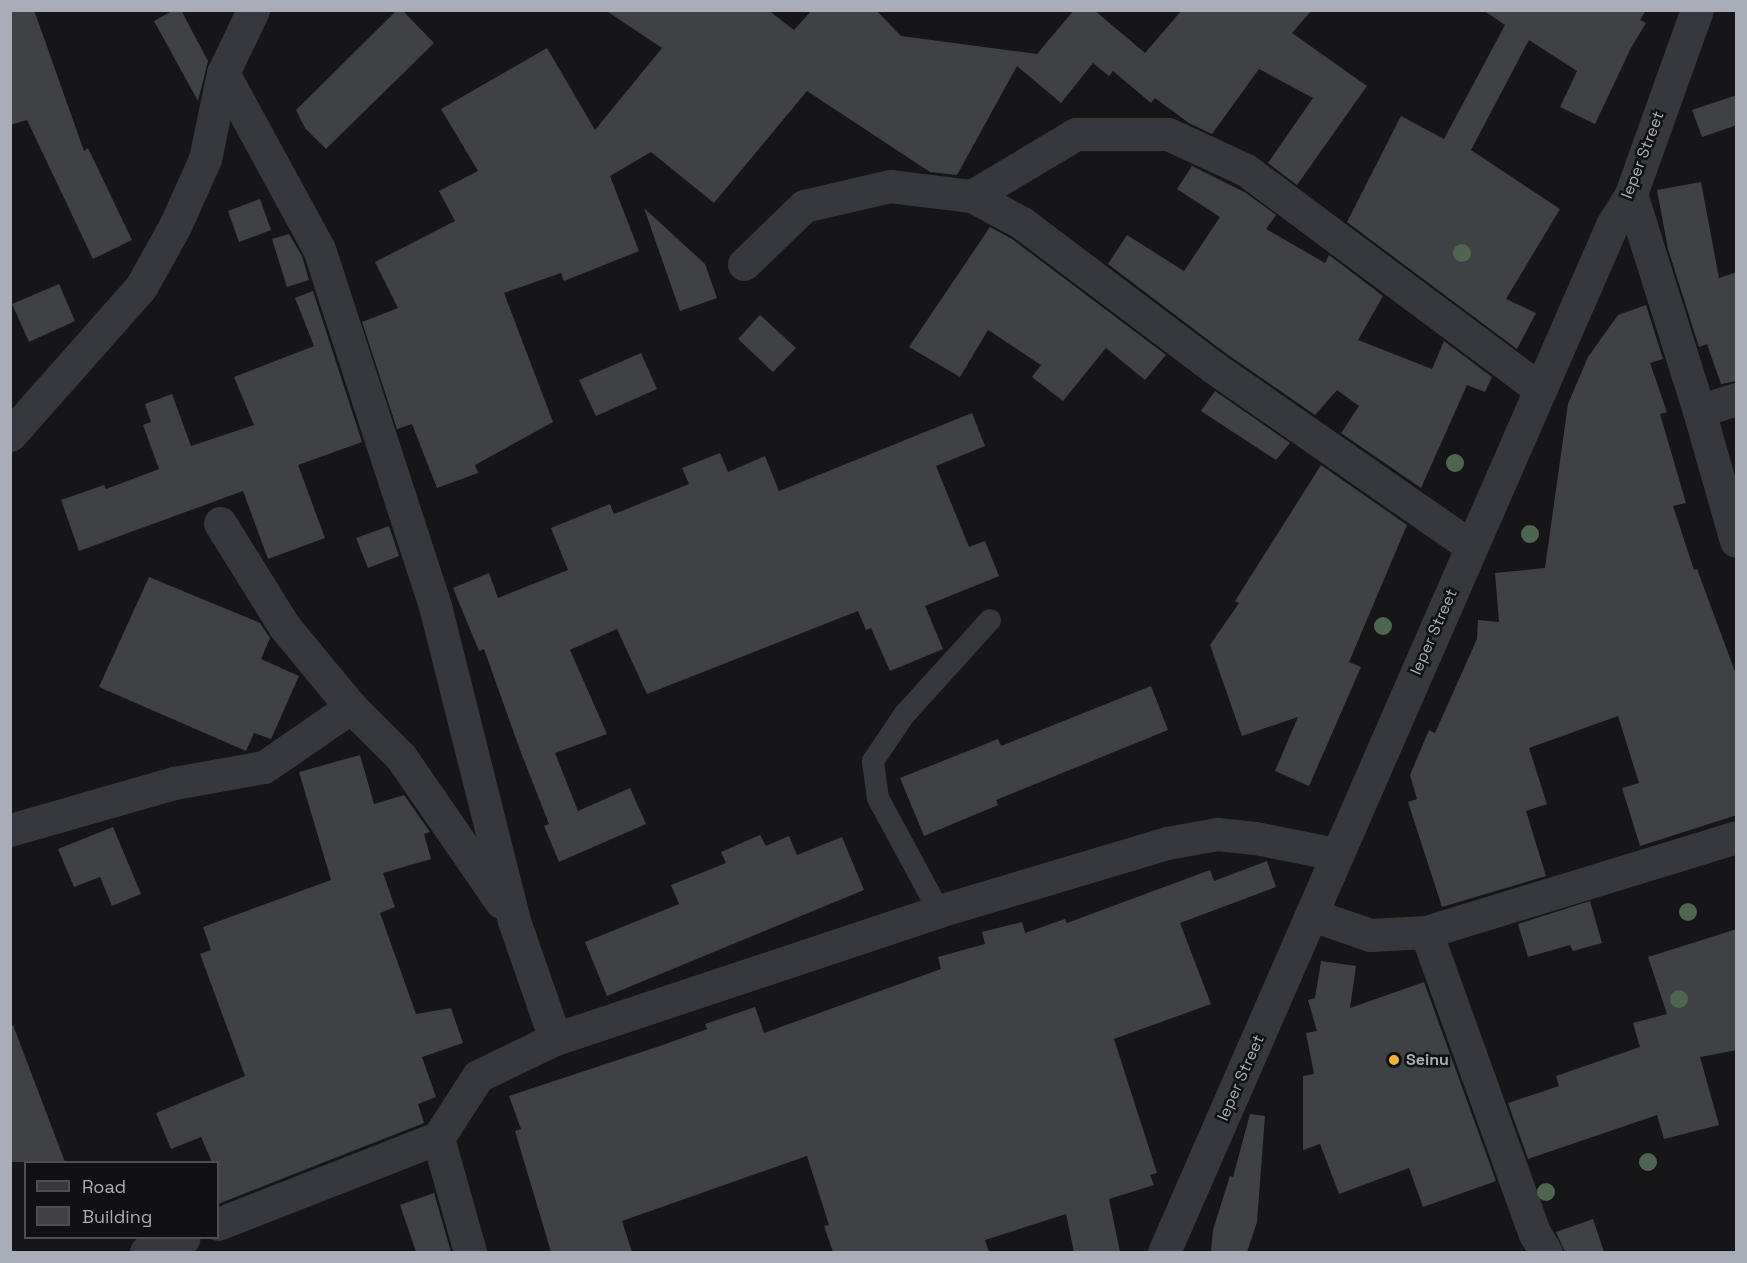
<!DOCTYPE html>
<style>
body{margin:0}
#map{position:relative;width:1747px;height:1263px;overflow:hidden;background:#161618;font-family:"Space Grotesk",sans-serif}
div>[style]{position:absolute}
.building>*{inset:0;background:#404145}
.service>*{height:22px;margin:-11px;padding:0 11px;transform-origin:11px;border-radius:11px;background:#37383d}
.minor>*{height:33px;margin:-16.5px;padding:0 16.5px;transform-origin:16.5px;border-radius:16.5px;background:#37383d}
.tertiary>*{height:33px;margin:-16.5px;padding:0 16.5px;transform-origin:16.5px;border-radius:16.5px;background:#37383d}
.trees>*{width:18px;height:18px;margin:-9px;border-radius:50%;background:#506452}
.dots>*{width:16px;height:16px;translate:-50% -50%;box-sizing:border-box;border:3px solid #111113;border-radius:50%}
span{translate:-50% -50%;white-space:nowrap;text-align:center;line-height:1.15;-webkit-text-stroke:5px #111113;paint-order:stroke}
.street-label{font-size:16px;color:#a8adb8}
.poi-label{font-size:16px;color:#a8adb8;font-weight:700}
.left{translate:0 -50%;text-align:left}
.frame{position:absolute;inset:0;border:12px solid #a8adb8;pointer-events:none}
.legend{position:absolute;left:24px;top:1161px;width:195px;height:78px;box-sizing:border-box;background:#111113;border:2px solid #4d4f55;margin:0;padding:8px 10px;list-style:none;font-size:18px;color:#a8adb8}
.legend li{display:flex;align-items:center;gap:12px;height:30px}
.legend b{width:30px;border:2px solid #4d4f55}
</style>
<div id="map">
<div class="building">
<div style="clip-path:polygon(10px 10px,34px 10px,84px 151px,88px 148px,132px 240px,93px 259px,27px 120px,10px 125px)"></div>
<div style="clip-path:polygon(174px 10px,181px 10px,208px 61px,198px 101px,154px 21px)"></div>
<div style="clip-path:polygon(397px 10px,402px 10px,434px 43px,326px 149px,305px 128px,296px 110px)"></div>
<div style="clip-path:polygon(605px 10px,768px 10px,794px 30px,812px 10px,876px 10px,901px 36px,1037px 54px,1074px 10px,1094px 10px,1145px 53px,1182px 10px,1312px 10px,1292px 33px,1367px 86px,1297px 185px,1268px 163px,1313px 98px,1259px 69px,1212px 134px,1189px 123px,1155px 98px,1151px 103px,1113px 71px,1109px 76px,1093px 63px,1061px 103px,1017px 66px,957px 175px,930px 172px,807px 91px,714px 203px,651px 152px,610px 176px,639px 251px,564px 281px,561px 273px,504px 293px,553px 422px,475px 465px,478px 473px,437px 488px,412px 424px,397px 429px,362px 322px,398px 308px,375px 262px,455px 221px,439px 191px,478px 171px,441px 109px,547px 48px,595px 130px,662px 48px)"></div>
<div style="clip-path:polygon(1483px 10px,1646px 10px,1640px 20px,1646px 23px,1631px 48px,1595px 124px,1560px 107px,1577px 71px,1529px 40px,1471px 150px,1560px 209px,1506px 299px,1536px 313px,1517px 349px,1347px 222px,1401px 116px,1444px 139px,1505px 25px)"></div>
<div style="clip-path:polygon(1737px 95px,1737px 125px,1702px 137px,1692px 110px)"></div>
<div style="clip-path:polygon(1192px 166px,1246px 193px,1276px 215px,1266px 229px,1325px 263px,1329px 255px,1383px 296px,1358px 340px,1432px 369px,1444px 341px,1492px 377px,1485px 392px,1467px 385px,1421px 488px,1341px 433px,1359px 406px,1337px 390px,1315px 415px,1224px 352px,1108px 264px,1127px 235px,1184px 271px,1220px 217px,1177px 189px)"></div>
<div style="clip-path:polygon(1701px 182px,1719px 278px,1737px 272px,1737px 381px,1721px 384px,1707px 344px,1699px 347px,1668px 249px,1657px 190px)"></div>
<div style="clip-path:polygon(260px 199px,271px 230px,239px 242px,228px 211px)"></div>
<div style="clip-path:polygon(644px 208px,705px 264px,717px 298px,680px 311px)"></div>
<div style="clip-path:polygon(990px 227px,1012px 239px,1166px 355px,1145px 380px,1106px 348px,1063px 401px,1032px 377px,1041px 365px,988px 330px,960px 377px,909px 347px)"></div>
<div style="clip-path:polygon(289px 234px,302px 256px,309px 280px,287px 287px,272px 239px)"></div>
<div style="clip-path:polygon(59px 284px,75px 321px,29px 342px,12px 304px)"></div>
<div style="clip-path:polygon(313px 291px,362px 442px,298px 465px,325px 538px,268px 559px,243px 491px,79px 551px,61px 500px,104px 485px,106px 489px,159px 469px,143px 425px,151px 422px,145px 404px,172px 394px,191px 446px,254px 425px,234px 377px,314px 346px,295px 298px)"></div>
<div style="clip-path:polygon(1646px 305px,1663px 359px,1650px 363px,1667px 412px,1660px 414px,1686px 503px,1673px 506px,1694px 570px,1697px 569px,1737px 677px,1737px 815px,1640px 846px,1622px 788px,1639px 783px,1618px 716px,1529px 748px,1547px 804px,1526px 811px,1546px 876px,1442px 907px,1408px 802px,1417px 799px,1410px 775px,1429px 730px,1435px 733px,1477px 639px,1478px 620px,1499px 622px,1495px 573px,1545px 568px,1568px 404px,1588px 357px,1618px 315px)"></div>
<div style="clip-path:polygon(760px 315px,796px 348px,773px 372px,738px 339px)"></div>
<div style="clip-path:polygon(641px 353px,657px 389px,596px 416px,579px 380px)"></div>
<div style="clip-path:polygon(1215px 391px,1290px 443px,1276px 460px,1201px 411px)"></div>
<div style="clip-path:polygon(972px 413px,985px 446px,936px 466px,969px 547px,985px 541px,999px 576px,925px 606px,943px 649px,890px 671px,871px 628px,866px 630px,858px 611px,647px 694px,617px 629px,570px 650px,607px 734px,555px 753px,578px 811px,630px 788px,646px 824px,559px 862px,544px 826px,549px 824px,520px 750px,484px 649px,479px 651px,453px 588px,489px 573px,498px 598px,568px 570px,551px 528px,610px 504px,614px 514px,689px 484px,682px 468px,720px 453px,728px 472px,765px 456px,779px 491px)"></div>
<div style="clip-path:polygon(1321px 465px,1407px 525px,1349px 662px,1361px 667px,1309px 786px,1275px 771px,1298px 717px,1242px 736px,1210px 645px,1239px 603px,1235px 601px)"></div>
<div style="clip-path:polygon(389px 526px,399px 556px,368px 568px,356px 538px)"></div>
<div style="clip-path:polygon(149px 577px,260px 623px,270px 638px,261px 659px,299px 676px,271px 739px,254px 733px,246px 751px,99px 687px)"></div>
<div style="clip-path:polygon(1151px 686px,1168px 730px,996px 800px,998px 805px,924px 836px,900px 778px,998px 739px,1001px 746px)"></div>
<div style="clip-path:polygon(360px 755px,374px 804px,404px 795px,430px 832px,424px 834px,431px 859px,383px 873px,395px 907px,380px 913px,416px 1014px,451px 1008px,463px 1043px,422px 1057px,436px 1097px,418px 1104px,424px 1123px,218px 1204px,218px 1162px,212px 1162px,201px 1137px,171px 1149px,156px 1113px,245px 1076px,200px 954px,211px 950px,203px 927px,331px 880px,299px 772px)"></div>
<div style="clip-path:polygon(113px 827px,141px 894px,112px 906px,100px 877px,74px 887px,58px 849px)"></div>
<div style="clip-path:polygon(760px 835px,766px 846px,789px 836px,797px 855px,842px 837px,864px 890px,607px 996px,585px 942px,679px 904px,671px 885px,726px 863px,721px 852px)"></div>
<div style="clip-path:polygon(1267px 861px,1276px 887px,1180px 923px,1211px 1004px,1114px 1039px,1157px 1173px,1150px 1175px,1154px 1185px,1109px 1199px,1120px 1252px,1074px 1252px,1066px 1214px,985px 1240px,989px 1252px,833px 1252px,824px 1226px,829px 1225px,807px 1156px,622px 1221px,632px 1252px,551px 1252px,515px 1131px,521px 1129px,509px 1096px,660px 1046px,707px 1029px,705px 1024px,755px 1007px,764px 1033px,941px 969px,938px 957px,985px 944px,982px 932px,1022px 922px,1025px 933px,1065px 919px,1067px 923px,1210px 870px,1214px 881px)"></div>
<div style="clip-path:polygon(1590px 901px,1602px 943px,1573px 951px,1570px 945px,1528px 957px,1518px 924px)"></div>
<div style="clip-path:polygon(1737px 929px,1737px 1050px,1700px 1057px,1719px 1125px,1664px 1139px,1657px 1115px,1528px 1159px,1508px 1103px,1559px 1086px,1556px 1076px,1640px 1047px,1633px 1023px,1667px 1014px,1648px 957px)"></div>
<div style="clip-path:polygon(1321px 961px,1356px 966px,1350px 1008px,1424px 982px,1496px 1181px,1423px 1207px,1409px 1168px,1339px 1194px,1320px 1144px,1303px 1150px,1303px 1076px,1314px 1074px,1306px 1033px,1317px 1031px,1308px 1000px,1315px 998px)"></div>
<div style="clip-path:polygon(13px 1025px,65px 1162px,10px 1162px,10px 1026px)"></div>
<div style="clip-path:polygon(1250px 1114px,1265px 1116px,1257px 1222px,1247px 1252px,1211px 1252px,1213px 1230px,1230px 1176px,1233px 1177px)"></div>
<div style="clip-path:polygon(434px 1193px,451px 1252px,416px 1252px,400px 1205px)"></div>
<div style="clip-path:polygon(1593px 1219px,1604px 1252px,1565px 1252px,1556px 1232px)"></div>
</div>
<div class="service">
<div style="left:939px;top:911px;width:128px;rotate:-118.4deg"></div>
<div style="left:878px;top:798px;width:37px;rotate:-98deg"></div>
<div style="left:873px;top:761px;width:55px;rotate:-56deg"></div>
<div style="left:904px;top:715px;width:128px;rotate:-47.8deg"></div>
</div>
<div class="minor">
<div style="left:223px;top:73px;width:200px;rotate:61.4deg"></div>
<div style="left:319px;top:249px;width:379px;rotate:72deg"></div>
<div style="left:436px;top:610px;width:321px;rotate:75.9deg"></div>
<div style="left:514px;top:921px;width:125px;rotate:70.8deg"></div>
<div style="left:555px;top:1039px;width:405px;rotate:-18.4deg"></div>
<div style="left:939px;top:911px;width:238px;rotate:-16.6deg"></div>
<div style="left:1167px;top:843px;width:51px;rotate:-10.2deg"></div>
<div style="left:1217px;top:834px;width:38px;rotate:6deg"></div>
<div style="left:1255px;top:838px;width:83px;rotate:11.2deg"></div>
<div style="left:1631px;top:194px;width:227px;rotate:72.6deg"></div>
<div style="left:1699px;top:411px;width:135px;rotate:74.1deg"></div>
<div style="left:972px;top:196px;width:121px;rotate:-30.8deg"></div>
<div style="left:1076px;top:134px;width:92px"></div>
<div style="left:1168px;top:134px;width:86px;rotate:24.8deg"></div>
<div style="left:1246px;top:170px;width:367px;rotate:36.7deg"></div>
<div style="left:744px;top:264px;width:83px;rotate:-44deg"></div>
<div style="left:804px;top:206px;width:88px;rotate:-13.1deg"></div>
<div style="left:890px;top:186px;width:83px;rotate:7deg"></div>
<div style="left:972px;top:196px;width:57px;rotate:28.4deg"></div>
<div style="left:1022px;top:223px;width:239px;rotate:37deg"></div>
<div style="left:1213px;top:367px;width:314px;rotate:34.8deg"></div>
<div style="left:1699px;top:411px;width:39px;rotate:-18deg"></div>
<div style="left:10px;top:435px;width:198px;rotate:-48.5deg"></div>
<div style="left:141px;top:287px;width:70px;rotate:-60.9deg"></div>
<div style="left:175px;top:226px;width:73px;rotate:-65.9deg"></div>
<div style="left:205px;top:159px;width:88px;rotate:-78.2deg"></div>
<div style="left:223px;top:73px;width:70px;rotate:-64.5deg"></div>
<div style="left:220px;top:523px;width:121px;rotate:58.1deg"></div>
<div style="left:284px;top:626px;width:105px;rotate:50.4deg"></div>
<div style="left:351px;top:707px;width:71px;rotate:45deg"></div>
<div style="left:401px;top:757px;width:176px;rotate:55.4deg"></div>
<div style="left:10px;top:830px;width:171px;rotate:-16deg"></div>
<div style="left:174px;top:783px;width:91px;rotate:-10.1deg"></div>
<div style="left:264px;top:767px;width:106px;rotate:-34.6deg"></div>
<div style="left:1312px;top:915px;width:61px;rotate:19deg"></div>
<div style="left:1370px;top:935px;width:56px;rotate:-3.1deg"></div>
<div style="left:1426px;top:932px;width:324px;rotate:-17deg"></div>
<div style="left:1426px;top:932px;width:321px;rotate:70.2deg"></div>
<div style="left:1535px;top:1234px;width:21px;rotate:59deg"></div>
<div style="left:438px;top:1138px;width:118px;rotate:74.3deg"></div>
<div style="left:218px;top:1224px;width:236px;rotate:-21.4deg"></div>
<div style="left:438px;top:1138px;width:74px;rotate:-57.2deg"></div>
<div style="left:478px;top:1076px;width:85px;rotate:-25.7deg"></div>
<div style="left:146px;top:1252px;width:40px;rotate:-20.2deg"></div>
</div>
<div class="tertiary">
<div style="left:1164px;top:1252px;width:1120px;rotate:-66.43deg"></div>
<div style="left:1612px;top:225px;width:36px;rotate:-58deg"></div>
<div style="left:1631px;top:194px;width:195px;rotate:-70.3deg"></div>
</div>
<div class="trees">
<div style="left:1462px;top:253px"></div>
<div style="left:1455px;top:463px"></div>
<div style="left:1530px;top:534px"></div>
<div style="left:1383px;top:626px"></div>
<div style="left:1688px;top:912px"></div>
<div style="left:1679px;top:999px"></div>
<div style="left:1648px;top:1162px"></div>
<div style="left:1546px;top:1192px"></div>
</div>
<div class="dots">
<div style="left:1394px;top:1060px;background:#f2b134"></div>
</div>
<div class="street-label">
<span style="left:1643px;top:155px;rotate:-69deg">Ieper Street</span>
<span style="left:1434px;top:632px;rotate:-66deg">Ieper Street</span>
<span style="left:1241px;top:1078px;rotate:-66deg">Ieper Street</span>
</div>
<div class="poi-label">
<span class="left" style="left:1406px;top:1060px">Seinu</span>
</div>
<div class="frame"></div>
<ul class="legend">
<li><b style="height:8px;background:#37383d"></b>Road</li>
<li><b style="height:16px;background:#404145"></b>Building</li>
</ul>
</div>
